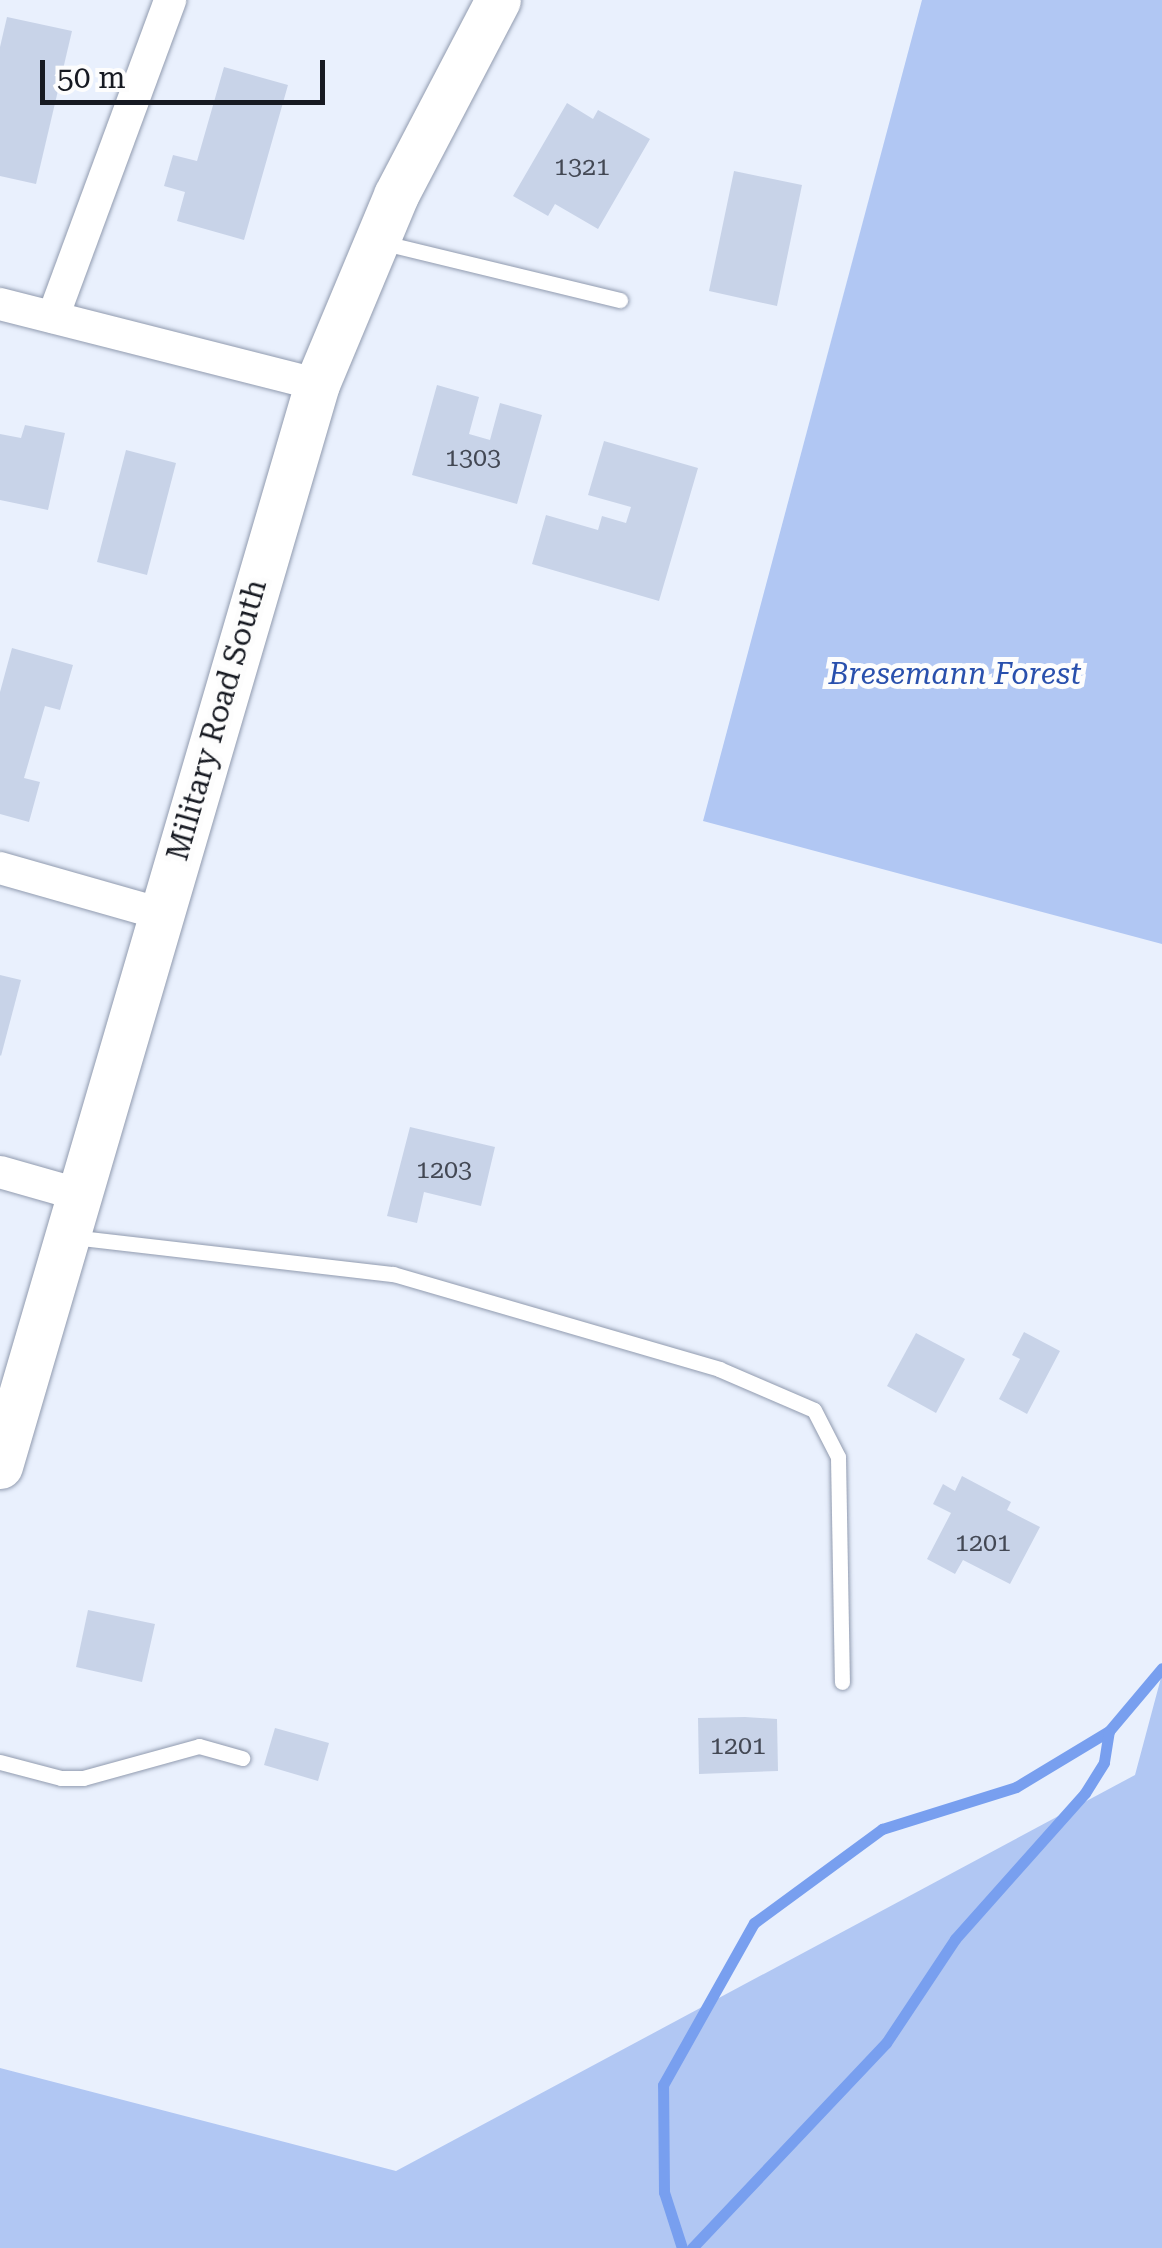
<!DOCTYPE html>
<style>
body{margin:0}
#map{position:relative;width:1162px;height:2248px;overflow:hidden;background:#e9f0fd;font-family:"Roboto Serif",serif}
div>[style]{position:absolute}
.green>*{inset:0;background:#b1c7f3}
.stream>*{height:11px;margin:-5.5px;padding:0 5.5px;transform-origin:5.5px;border-radius:5.5px;background:#789fef}
.building>*{inset:0;background:#c8d3e8}
.roads{filter:drop-shadow(0 0 2px #919baf) drop-shadow(0 0 2px #919baf)}
.lane>*{height:15px;margin:-7.5px;padding:0 7.5px;transform-origin:7.5px;border-radius:7.5px;background:#fff}
.street>*{height:32px;margin:-16px;padding:0 16px;transform-origin:16px;border-radius:16px;background:#fff}
.secondary>*{height:45px;margin:-22.5px;padding:0 22.5px;transform-origin:22.5px;border-radius:22.5px;background:#fff}
span{translate:-50% -50%;white-space:nowrap;text-align:center;line-height:1.15;-webkit-text-stroke:10px #fdfdfd;paint-order:stroke}
.number-label{font-size:25px;color:#434854}
.number-label span{-webkit-text-stroke-width:0}
.park-label{font-size:30px;color:#2950ad;font-style:italic}
.street-label{font-size:30px;color:#171a22}
.scale{position:absolute;left:40px;top:60px;width:285px;height:45px;box-sizing:border-box;border:5px solid #171a22;border-top:0;padding-left:12px;font-size:30px;line-height:35px;white-space:nowrap;color:#171a22;-webkit-text-stroke:8px #fdfdfd;paint-order:stroke}
</style>
<div id="map">
<div class="green">
<div style="clip-path:polygon(922px 0,1162px 0,1162px 944px,703px 821px)"></div>
<div style="clip-path:polygon(1162px 1674px,1162px 2248px,0 2248px,0 2068px,396px 2171px,1135px 1775px)"></div>
</div>
<div class="stream">
<div style="left:682px;top:2248px;width:59px;rotate:-107.8deg"></div>
<div style="left:664px;top:2192px;width:107px;rotate:-90.5deg"></div>
<div style="left:663px;top:2085px;width:186px;rotate:-60.7deg"></div>
<div style="left:754px;top:1923px;width:159px;rotate:-36.3deg"></div>
<div style="left:882px;top:1829px;width:140px;rotate:-17.4deg"></div>
<div style="left:1016px;top:1787px;width:109px;rotate:-31.1deg"></div>
<div style="left:1109px;top:1731px;width:82px;rotate:-49.9deg"></div>
<div style="left:692px;top:2248px;width:282px;rotate:-46.6deg"></div>
<div style="left:886px;top:2043px;width:125px;rotate:-56.4deg"></div>
<div style="left:955px;top:1939px;width:195px;rotate:-48.3deg"></div>
<div style="left:1085px;top:1793px;width:36px;rotate:-58deg"></div>
<div style="left:1104px;top:1762px;width:31px;rotate:-81deg"></div>
</div>
<div class="building">
<div style="clip-path:polygon(7px 17px,72px 31px,36px 184px,0 176px,0 47px)"></div>
<div style="clip-path:polygon(224px 67px,288px 85px,244px 240px,177px 221px,185px 192px,164px 186px,173px 155px,197px 161px)"></div>
<div style="clip-path:polygon(567px 103px,593px 119px,598px 110px,650px 139px,598px 229px,555px 204px,548px 216px,513px 196px)"></div>
<div style="clip-path:polygon(734px 171px,802px 185px,777px 306px,709px 291px)"></div>
<div style="clip-path:polygon(437px 385px,479px 397px,469px 434px,490px 440px,500px 403px,542px 415px,517px 504px,412px 475px)"></div>
<div style="clip-path:polygon(25px 425px,65px 433px,48px 510px,0 500px,0 434px,21px 438px)"></div>
<div style="clip-path:polygon(604px 441px,698px 468px,659px 601px,532px 564px,546px 515px,598px 530px,602px 516px,626px 523px,631px 507px,588px 495px)"></div>
<div style="clip-path:polygon(126px 450px,176px 463px,147px 575px,97px 562px)"></div>
<div style="clip-path:polygon(12px 648px,73px 665px,60px 710px,45px 706px,24px 778px,40px 782px,29px 822px,0 814px,0 692px)"></div>
<div style="clip-path:polygon(0 975px,21px 980px,1px 1056px,0 1055px)"></div>
<div style="clip-path:polygon(410px 1127px,495px 1147px,481px 1206px,424px 1192px,417px 1223px,387px 1216px)"></div>
<div style="clip-path:polygon(1024px 1332px,1060px 1351px,1027px 1414px,999px 1399px,1020px 1359px,1012px 1355px)"></div>
<div style="clip-path:polygon(916px 1333px,965px 1359px,936px 1413px,887px 1386px)"></div>
<div style="clip-path:polygon(962px 1476px,1011px 1502px,1007px 1510px,1040px 1527px,1010px 1584px,963px 1560px,955px 1574px,927px 1559px,951px 1513px,933px 1504px,943px 1484px,955px 1491px)"></div>
<div style="clip-path:polygon(88px 1610px,155px 1624px,142px 1682px,76px 1667px)"></div>
<div style="clip-path:polygon(745px 1717px,777px 1719px,778px 1771px,699px 1774px,698px 1718px)"></div>
<div style="clip-path:polygon(275px 1728px,329px 1743px,318px 1781px,264px 1765px)"></div>
</div>
<div class="roads">
<div class="lane">
<div style="left:380px;top:242px;width:247px;rotate:13.6deg"></div>
<div style="left:72px;top:1237px;width:323px;rotate:6.6deg"></div>
<div style="left:393px;top:1274px;width:340px;rotate:16.2deg"></div>
<div style="left:719px;top:1369px;width:103px;rotate:23.3deg"></div>
<div style="left:814px;top:1410px;width:53px;rotate:62.9deg"></div>
<div style="left:838px;top:1457px;width:225px;rotate:89deg"></div>
<div style="left:0;top:1762px;width:63px;rotate:14.7deg"></div>
<div style="left:61px;top:1778px;width:22px"></div>
<div style="left:83px;top:1778px;width:120px;rotate:-15.4deg"></div>
<div style="left:199px;top:1746px;width:45px;rotate:15.6deg"></div>
</div>
<div class="street">
<div style="left:0;top:304px;width:327px;rotate:14.2deg"></div>
<div style="left:53px;top:317px;width:338px;rotate:-69.7deg"></div>
<div style="left:0;top:868px;width:167px;rotate:15.9deg"></div>
<div style="left:0;top:1172px;width:84px;rotate:15.9deg"></div>
</div>
<div class="secondary">
<div style="left:0;top:1466px;width:1127px;rotate:-73.67deg"></div>
<div style="left:317px;top:384px;width:205px;rotate:-67.3deg"></div>
<div style="left:396px;top:195px;width:220px;rotate:-62.4deg"></div>
</div>
</div>
<div class="number-label">
<span style="left:582px;top:167px">1321</span>
<span style="left:473px;top:458px">1303</span>
<span style="left:444px;top:1170px">1203</span>
<span style="left:983px;top:1543px">1201</span>
<span style="left:738px;top:1746px">1201</span>
</div>
<div class="park-label">
<span style="left:955px;top:674px">Bresemann Forest</span>
</div>
<div class="street-label">
<span style="left:217px;top:720px;rotate:-74deg">Military Road South</span>
</div>
<div class="scale">50 m</div>
</div>
